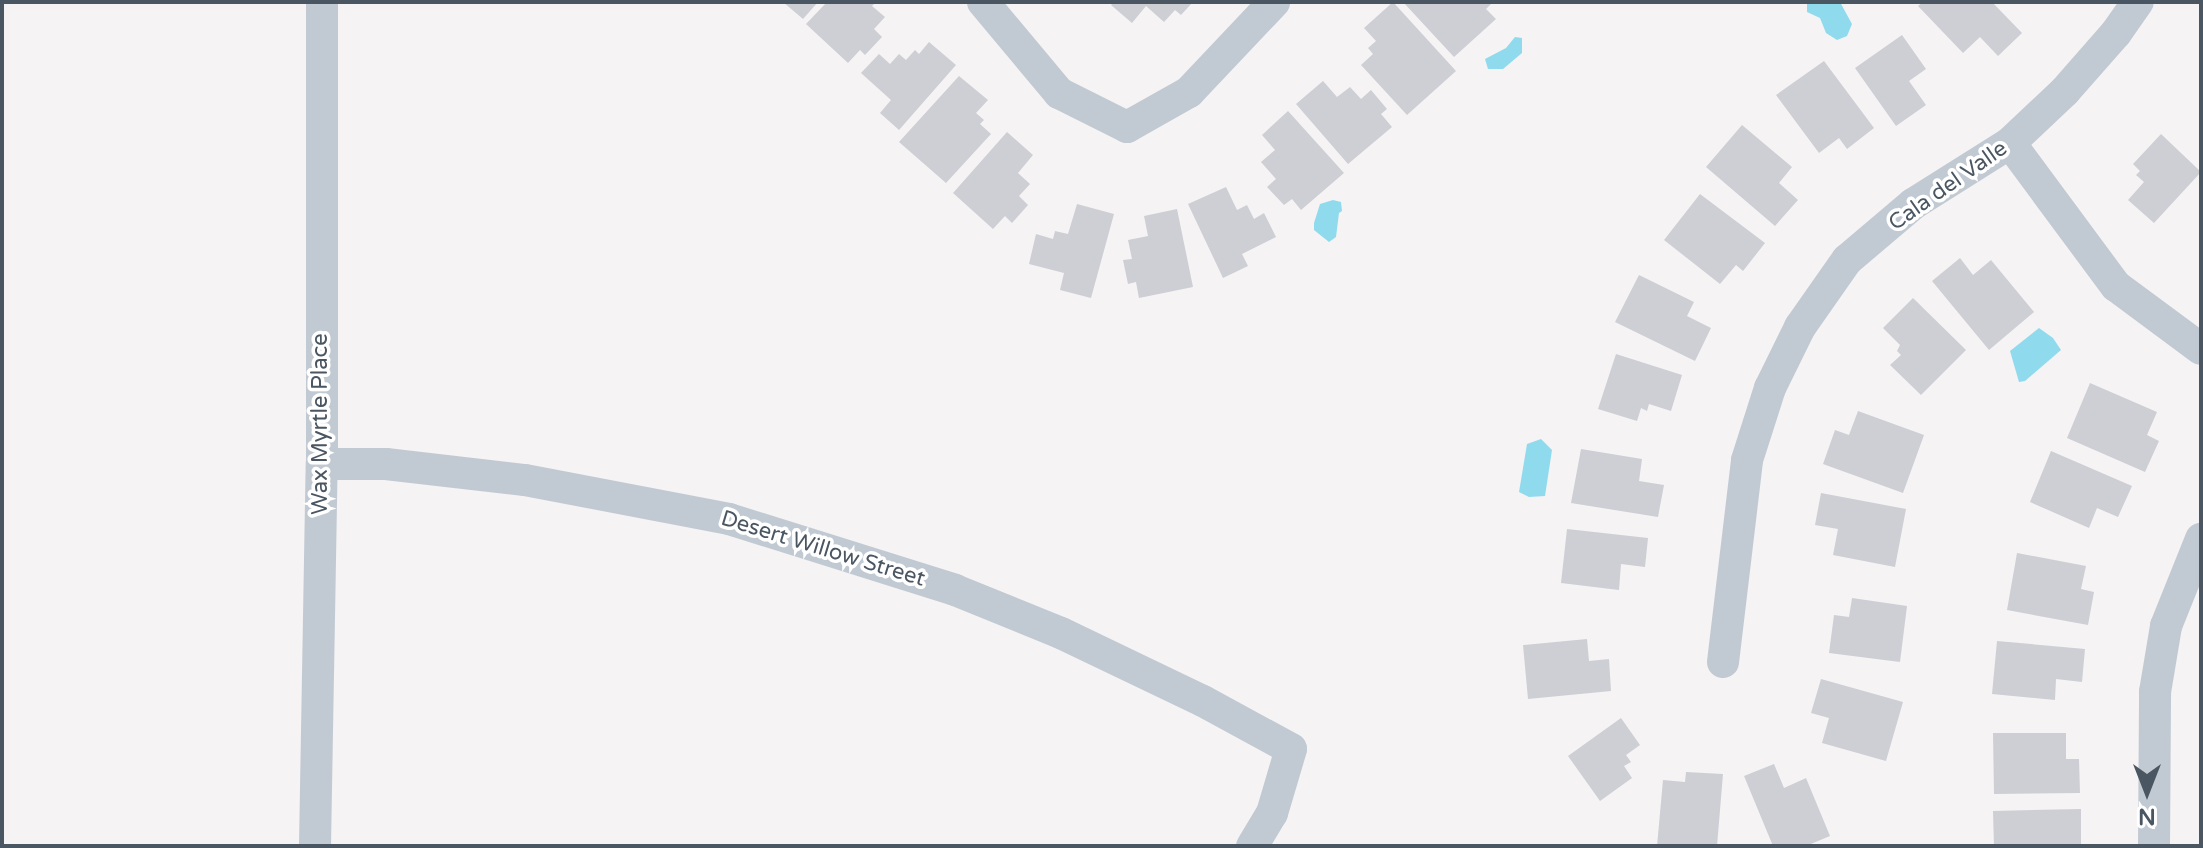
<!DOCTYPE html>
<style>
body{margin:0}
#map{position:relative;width:2203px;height:848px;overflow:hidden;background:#f5f3f3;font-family:"Varela Round",sans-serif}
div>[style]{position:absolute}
.water>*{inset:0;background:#90daee}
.building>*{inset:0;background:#cdcfd5}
.street>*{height:32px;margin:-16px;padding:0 16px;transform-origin:16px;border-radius:16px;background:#c1cad2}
span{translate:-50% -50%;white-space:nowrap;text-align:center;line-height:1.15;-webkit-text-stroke:7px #fff;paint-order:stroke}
.street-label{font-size:22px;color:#4a5661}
.frame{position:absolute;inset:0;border:4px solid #4a5661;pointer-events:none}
.north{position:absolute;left:2107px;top:752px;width:80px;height:80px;-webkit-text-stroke:6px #fff;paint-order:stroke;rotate:180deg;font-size:22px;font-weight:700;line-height:32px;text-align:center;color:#4a5661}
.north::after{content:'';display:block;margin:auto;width:28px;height:36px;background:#4a5661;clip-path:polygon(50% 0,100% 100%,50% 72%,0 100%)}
</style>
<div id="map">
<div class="water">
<div style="clip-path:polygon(1807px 2px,1840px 2px,1852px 24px,1847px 36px,1837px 40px,1826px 33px,1820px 18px,1807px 12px)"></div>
<div style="clip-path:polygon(1515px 37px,1522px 38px,1522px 53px,1503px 69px,1488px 69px,1485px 59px,1506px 48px)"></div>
<div style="clip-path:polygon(1333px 200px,1341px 202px,1342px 211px,1339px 213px,1336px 237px,1329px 242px,1314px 230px,1314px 223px,1320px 204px)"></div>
<div style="clip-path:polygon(2039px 328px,2053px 338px,2061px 350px,2025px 381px,2019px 382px,2010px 351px)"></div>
<div style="clip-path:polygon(1541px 439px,1552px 450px,1545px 496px,1529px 497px,1519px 492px,1527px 444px)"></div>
</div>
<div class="building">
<div style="clip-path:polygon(783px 2px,818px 2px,803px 19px)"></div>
<div style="clip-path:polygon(827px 2px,876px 2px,872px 6px,885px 17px,874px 29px,882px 37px,865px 55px,860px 50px,848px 63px,806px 24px)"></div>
<div style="clip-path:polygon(1114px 2px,1193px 2px,1181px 15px,1175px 10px,1164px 22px,1146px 6px,1132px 23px,1111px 5px)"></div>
<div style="clip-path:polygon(1393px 2px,1456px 71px,1407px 115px,1361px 65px,1373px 54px,1368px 48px,1376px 41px,1364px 28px)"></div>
<div style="clip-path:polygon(1403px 2px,1493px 2px,1486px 9px,1496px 19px,1454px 57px)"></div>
<div style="clip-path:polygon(1923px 2px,1992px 2px,2022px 33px,1998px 56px,1980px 37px,1963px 53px,1918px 6px)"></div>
<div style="clip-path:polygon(1902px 35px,1926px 69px,1909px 81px,1926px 105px,1896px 126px,1855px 68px)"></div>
<div style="clip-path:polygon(929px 42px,956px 65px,899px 130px,880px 113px,891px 100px,861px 73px,879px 54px,890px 64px,899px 54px,906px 60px,915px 50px,919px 54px)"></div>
<div style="clip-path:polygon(1824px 61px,1874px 128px,1847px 149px,1839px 138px,1819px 153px,1776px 95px)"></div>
<div style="clip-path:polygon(959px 76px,988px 100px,976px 113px,984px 120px,980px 124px,991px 134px,946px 183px,899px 142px)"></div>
<div style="clip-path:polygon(1323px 81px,1337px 97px,1350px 87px,1361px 99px,1371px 90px,1387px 109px,1381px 114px,1392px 127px,1348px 164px,1296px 104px)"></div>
<div style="clip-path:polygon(1288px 111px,1344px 173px,1301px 210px,1292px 199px,1284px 205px,1267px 187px,1276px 179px,1261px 162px,1275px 150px,1262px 135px)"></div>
<div style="clip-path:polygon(1742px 125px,1792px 167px,1779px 183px,1798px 200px,1775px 226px,1706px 167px)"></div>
<div style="clip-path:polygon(1007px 132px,1033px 155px,1018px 173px,1030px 184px,1019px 196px,1028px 205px,1012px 223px,1005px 216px,993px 229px,953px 193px)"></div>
<div style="clip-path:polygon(2161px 134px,2201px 172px,2154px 223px,2128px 200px,2144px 182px,2136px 175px,2140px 171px,2133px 164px)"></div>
<div style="clip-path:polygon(1226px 187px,1237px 210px,1247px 205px,1254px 219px,1264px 213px,1276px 237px,1242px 254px,1248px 266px,1223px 278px,1188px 204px)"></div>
<div style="clip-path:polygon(1700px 194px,1765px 243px,1743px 271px,1736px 265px,1720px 284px,1664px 240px)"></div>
<div style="clip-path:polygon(1077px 204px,1114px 214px,1091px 298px,1060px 290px,1064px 273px,1029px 264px,1036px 234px,1053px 239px,1055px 231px,1068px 234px)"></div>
<div style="clip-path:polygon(1177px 209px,1193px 287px,1139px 298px,1136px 282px,1128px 284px,1123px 260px,1132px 259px,1128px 240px,1148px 236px,1144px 216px)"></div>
<div style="clip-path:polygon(1960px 258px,1973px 275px,1991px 260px,2034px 312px,1989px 350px,1932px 281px)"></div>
<div style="clip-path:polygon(1639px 275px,1694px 302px,1687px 316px,1711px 328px,1695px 361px,1615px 322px)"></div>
<div style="clip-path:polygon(1913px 298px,1966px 350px,1921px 395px,1890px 365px,1901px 355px,1897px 351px,1900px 345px,1883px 328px)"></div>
<div style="clip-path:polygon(1616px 354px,1682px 375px,1671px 411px,1649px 404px,1647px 411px,1641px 408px,1637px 421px,1598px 409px)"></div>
<div style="clip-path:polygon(2090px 383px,2157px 412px,2147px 435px,2159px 441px,2145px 472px,2067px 438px)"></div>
<div style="clip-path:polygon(1858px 411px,1924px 435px,1903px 493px,1823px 464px,1835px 430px,1849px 435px)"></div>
<div style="clip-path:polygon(1581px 449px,1642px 459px,1639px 481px,1664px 485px,1658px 517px,1571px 503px)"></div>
<div style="clip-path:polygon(2051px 451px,2132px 486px,2118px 517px,2097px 508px,2089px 528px,2030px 502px)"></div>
<div style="clip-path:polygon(1821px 493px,1906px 509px,1895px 567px,1833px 555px,1838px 529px,1815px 525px)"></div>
<div style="clip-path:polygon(1567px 529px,1648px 538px,1645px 567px,1621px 564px,1619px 590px,1561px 583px)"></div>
<div style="clip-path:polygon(2017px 553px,2086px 566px,2081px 589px,2094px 592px,2088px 625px,2007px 610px)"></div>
<div style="clip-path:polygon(1852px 598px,1907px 606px,1900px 662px,1829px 653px,1834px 615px,1849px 617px)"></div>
<div style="clip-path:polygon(1587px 639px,1589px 661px,1609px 659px,1611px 691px,1528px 699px,1523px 645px)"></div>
<div style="clip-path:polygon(1997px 641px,2085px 649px,2082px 682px,2056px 679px,2055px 700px,1992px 694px)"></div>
<div style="clip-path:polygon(1821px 679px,1903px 702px,1886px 761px,1822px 743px,1829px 718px,1811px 713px)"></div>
<div style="clip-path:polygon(1621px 718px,1640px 745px,1626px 755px,1631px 762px,1624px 766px,1632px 778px,1600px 801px,1568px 756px)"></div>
<div style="clip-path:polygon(1993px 733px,2066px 733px,2066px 759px,2079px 759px,2080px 793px,1994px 794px)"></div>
<div style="clip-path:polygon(1774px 764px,1784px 788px,1806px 778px,1830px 836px,1806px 846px,1773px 846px,1744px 776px)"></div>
<div style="clip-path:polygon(1686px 772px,1723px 774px,1717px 846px,1657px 846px,1663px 780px,1685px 782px)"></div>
<div style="clip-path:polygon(2081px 809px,2081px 844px,1994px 846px,1993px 811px)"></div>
</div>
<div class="street">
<div style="left:983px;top:2px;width:119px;rotate:50.1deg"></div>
<div style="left:1059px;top:93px;width:76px;rotate:26.6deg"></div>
<div style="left:1127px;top:127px;width:71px;rotate:-29.4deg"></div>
<div style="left:1189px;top:92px;width:124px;rotate:-46.6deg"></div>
<div style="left:2010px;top:143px;width:178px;rotate:53.5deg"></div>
<div style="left:2116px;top:286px;width:106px;rotate:36.5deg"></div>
<div style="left:322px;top:464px;width:64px"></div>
<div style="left:386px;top:464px;width:140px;rotate:6.6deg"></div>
<div style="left:525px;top:480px;width:208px;rotate:10.8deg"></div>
<div style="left:729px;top:519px;width:237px;rotate:17.4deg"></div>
<div style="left:955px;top:590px;width:114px;rotate:22.1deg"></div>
<div style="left:1061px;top:633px;width:157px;rotate:25.6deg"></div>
<div style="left:1203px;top:701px;width:100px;rotate:28.6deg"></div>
<div style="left:1291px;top:749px;width:67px;rotate:106.5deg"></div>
<div style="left:1272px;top:813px;width:39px;rotate:121deg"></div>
<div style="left:1723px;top:662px;width:203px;rotate:-83.2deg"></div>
<div style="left:1747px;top:460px;width:76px;rotate:-72.3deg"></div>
<div style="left:1770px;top:388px;width:68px;rotate:-63.8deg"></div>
<div style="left:1800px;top:327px;width:82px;rotate:-55deg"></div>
<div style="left:1847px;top:260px;width:87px;rotate:-40.3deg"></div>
<div style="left:1913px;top:204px;width:115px;rotate:-32.2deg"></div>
<div style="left:2010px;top:143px;width:76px;rotate:-43.4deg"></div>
<div style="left:2065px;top:91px;width:77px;rotate:-48.7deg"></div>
<div style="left:2116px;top:33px;width:38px;rotate:-55deg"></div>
<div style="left:315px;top:846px;width:382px;rotate:-89deg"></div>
<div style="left:322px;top:464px;width:462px;rotate:-90deg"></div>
<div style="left:2154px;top:846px;width:154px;rotate:-89.6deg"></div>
<div style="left:2155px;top:692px;width:67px;rotate:-80.5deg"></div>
<div style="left:2166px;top:626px;width:94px;rotate:-68.1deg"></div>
</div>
<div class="street-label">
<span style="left:1948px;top:186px;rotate:-35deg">Cala del Valle</span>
<span style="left:321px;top:424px;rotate:-90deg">Wax Myrtle Place</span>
<span style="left:823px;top:549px;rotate:17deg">Desert Willow Street</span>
</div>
<div class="frame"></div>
<div class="north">N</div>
</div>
